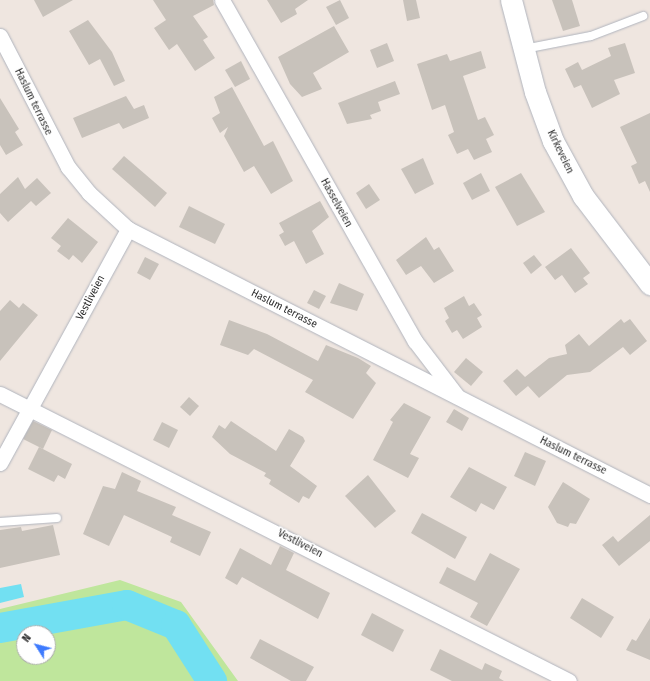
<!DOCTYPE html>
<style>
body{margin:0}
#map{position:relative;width:650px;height:681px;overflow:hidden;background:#efe6e0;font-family:"Fira Sans Condensed",sans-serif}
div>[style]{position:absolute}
.green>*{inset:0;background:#bfe69c}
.water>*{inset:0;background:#72e0f2}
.river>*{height:30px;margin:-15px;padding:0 15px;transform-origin:15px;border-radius:15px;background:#72e0f2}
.building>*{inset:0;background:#c8c2bb}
.roads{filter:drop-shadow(0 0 1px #b0b4bd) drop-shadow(0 0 1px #b0b4bd)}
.lane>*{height:8px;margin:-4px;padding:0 4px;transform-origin:4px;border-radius:4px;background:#fff}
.street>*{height:15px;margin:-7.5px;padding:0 7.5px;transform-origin:7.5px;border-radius:7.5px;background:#fff}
.secondary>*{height:21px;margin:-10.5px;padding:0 10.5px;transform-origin:10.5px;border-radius:10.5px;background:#fff}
span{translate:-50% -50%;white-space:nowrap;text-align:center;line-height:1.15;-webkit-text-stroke:3px #fff;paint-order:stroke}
.street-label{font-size:11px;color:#2d2d2d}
.north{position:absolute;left:16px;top:625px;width:40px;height:40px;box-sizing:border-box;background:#fff;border:1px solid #ababab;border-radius:50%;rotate:306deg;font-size:11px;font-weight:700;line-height:16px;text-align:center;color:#2d2d2d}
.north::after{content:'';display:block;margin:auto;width:14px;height:18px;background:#3e7bfe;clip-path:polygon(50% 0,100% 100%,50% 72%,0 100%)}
</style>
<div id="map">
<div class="green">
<div style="clip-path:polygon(evenodd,120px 580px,181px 602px,238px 681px,0 681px,0 609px,120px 580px,24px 633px,48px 633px,48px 657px,24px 657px,24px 633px)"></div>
</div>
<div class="water">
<div style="clip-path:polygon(21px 584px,24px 597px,0 603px,0 588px)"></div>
</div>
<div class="river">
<div style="left:0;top:628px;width:129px;rotate:-10.3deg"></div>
<div style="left:127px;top:605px;width:53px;rotate:22.2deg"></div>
<div style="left:176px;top:625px;width:67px;rotate:57.3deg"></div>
</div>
<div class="building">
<div style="clip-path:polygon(34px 0,73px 0,43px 17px)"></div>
<div style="clip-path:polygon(153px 0,213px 0,214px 5px,193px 16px,208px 37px,203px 40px,215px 58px,195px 71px,177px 44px,169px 50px,154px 28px,166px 20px)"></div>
<div style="clip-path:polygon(267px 0,308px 0,295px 9px,297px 14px,281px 23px)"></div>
<div style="clip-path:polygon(340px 0,349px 18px,336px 25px,326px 7px)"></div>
<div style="clip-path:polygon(403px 0,416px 0,420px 18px,407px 21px)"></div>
<div style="clip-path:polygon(552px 0,572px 0,580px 26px,563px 31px)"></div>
<div style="clip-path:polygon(88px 20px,112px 52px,125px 81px,114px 86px,100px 59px,89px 65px,69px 31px)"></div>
<div style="clip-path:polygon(334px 26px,349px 52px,313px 73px,322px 89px,302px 97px,290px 84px,278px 57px)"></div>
<div style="clip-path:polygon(387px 43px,394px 61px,377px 68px,370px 50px)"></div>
<div style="clip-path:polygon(625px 43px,635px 73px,614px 80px,620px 94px,592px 108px,581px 85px,574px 88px,565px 69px,578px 62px,582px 70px,611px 56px,608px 48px)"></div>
<div style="clip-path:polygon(481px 51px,486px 68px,463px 76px,478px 120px,485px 117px,494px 135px,486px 139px,492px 152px,474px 160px,468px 149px,457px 154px,448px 135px,454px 132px,445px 105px,432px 110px,417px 64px,447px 54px,450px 61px)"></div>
<div style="clip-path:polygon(241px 61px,250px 79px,235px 87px,225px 70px)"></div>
<div style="clip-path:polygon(395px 81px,400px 94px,378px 102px,381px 111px,370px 115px,372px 119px,347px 124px,338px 103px)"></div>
<div style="clip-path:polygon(232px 87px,264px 146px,273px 141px,293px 181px,271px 194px,254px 166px,244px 172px,224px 136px,228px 127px,220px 133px,212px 118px,220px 113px,214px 97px)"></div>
<div style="clip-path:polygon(126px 96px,134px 109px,144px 105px,149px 118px,123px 129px,119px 123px,82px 138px,73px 118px)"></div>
<div style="clip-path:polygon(0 98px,19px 129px,15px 132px,23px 145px,6px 155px,0 145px)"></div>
<div style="clip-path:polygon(650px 113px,650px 192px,645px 181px,639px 184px,631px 166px,637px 163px,620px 127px)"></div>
<div style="clip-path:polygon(124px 156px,167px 193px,155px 207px,112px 169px)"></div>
<div style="clip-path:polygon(423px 158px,434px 184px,415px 194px,401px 169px)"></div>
<div style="clip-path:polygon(481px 173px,490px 191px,472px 200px,463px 183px)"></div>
<div style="clip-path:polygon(521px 173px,545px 212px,517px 226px,495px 187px)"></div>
<div style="clip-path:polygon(18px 177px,25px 189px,37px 178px,51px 193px,36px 206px,31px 201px,8px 222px,0 213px,0 194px)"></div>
<div style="clip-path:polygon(369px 184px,380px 200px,366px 209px,356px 193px)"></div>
<div style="clip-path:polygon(320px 201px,329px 217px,312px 231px,324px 254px,306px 264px,294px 241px,285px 246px,279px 235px,284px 232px,279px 223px)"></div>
<div style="clip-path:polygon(189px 206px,225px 224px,215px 244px,179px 227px)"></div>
<div style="clip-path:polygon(68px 218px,98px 242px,82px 263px,73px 255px,69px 260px,57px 251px,61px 246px,51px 238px)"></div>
<div style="clip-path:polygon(426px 237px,434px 250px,439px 247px,454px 271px,434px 283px,421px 266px,406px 275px,396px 260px)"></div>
<div style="clip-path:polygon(571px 248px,590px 273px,583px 278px,588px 284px,575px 293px,562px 275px,555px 280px,545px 267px)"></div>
<div style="clip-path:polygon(534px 255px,542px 265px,531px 274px,523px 263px)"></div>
<div style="clip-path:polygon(145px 257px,159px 264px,150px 280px,137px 273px)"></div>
<div style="clip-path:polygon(339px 283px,364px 294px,357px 311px,330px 303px)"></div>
<div style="clip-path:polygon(314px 290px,326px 296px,319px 309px,307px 303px)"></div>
<div style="clip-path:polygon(464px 296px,469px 306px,474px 303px,482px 315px,477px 318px,482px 327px,463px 339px,457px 330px,452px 333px,445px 321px,449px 318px,444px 308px)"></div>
<div style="clip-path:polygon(10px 300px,19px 308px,23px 303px,38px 315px,0 361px,0 311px)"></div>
<div style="clip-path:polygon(621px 319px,624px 323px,630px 319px,647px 341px,630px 355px,623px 347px,590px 372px,567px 375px,539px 398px,528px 386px,516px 396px,503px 381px,517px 369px,525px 377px,549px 358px,567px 354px,565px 345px,579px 334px,589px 346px)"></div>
<div style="clip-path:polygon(229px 320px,267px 334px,318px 361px,326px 345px,358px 358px,371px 366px,366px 373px,376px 383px,353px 419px,305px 392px,313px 380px,254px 349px,248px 355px,220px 345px)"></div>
<div style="clip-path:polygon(466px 358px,483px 372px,471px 386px,454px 372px)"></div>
<div style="clip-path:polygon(189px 397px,199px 406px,190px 416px,180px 407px)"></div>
<div style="clip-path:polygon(404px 403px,431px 417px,410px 454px,419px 458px,408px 478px,373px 460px,393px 422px,390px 420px)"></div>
<div style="clip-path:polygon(454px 409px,469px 418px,462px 431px,446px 422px)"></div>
<div style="clip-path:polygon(33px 421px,52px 430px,43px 449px,23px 439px)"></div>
<div style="clip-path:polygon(231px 421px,276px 451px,289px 429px,303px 437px,305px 441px,290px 466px,317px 486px,309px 499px,303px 496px,299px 503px,269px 484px,271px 480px,264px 476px,266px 473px,230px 454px,212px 437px,219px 425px,225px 429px)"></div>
<div style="clip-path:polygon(162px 422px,178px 430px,169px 448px,153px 440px)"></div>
<div style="clip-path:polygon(39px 447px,72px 464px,65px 479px,58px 475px,54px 482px,28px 469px)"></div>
<div style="clip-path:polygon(525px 452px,546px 461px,535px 486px,514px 476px)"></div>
<div style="clip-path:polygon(469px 467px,507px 487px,494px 510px,481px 503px,476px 512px,450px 497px)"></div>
<div style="clip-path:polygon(122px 472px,141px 481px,137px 491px,176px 507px,172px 515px,211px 532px,200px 556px,170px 542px,172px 537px,124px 515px,109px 546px,83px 534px,103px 486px,115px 489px)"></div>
<div style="clip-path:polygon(368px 475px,396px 511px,375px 528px,345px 496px)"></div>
<div style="clip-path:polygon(563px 482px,590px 499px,576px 524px,570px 523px,568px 527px,557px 523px,548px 507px)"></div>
<div style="clip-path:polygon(422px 513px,467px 537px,455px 559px,411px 533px)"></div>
<div style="clip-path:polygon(650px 515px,650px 541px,619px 566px,602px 545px,613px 536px,618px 542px)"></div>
<div style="clip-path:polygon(53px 525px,60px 555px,0 568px,0 530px,21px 527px,22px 531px)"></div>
<div style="clip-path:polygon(280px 546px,294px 553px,286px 570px,330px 593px,318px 619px,242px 577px,237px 585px,225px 578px,240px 548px,271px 565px)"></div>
<div style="clip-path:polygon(490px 553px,520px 569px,487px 626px,470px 617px,478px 603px,439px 583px,447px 567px,475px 581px)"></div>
<div style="clip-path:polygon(582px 598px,614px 617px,601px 638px,570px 618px)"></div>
<div style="clip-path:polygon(372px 613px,404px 630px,393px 652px,361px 635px)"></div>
<div style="clip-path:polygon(650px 618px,650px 660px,626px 650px,632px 639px,636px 641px)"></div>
<div style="clip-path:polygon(260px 639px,314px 667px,306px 681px,291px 681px,250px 658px)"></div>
<div style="clip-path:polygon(440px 649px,482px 670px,485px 663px,502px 671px,499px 678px,504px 681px,452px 681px,430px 670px)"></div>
</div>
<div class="roads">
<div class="lane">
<div style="left:524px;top:49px;width:68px;rotate:-11deg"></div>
<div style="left:591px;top:36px;width:56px;rotate:-21deg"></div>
<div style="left:0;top:522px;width:57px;rotate:-4deg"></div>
</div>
<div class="street">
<div style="left:222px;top:0;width:392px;rotate:60.5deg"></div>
<div style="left:415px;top:341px;width:69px;rotate:52.6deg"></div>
<div style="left:0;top:36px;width:148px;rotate:62.6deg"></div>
<div style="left:68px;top:167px;width:33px;rotate:51deg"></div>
<div style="left:89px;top:193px;width:53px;rotate:42.7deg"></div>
<div style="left:128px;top:229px;width:586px;rotate:27deg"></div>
<div style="left:0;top:394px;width:637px;rotate:26.77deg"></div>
<div style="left:0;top:463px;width:267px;rotate:-61.3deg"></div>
</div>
<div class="secondary">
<div style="left:511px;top:0;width:95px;rotate:75.4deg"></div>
<div style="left:535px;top:92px;width:52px;rotate:69.8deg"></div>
<div style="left:553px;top:141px;width:63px;rotate:61.4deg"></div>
<div style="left:583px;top:196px;width:111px;rotate:52.7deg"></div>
</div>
</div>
<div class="street-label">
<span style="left:33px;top:102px;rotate:64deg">Haslum terrasse</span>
<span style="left:560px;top:152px;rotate:64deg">Kirkeveien</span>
<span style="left:336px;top:203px;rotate:61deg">Hasselveien</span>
<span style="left:91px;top:298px;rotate:-62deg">Vestliveien</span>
<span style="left:284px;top:309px;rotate:27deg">Haslum terrasse</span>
<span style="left:573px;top:456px;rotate:26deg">Haslum terrasse</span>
<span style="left:300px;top:544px;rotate:27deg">Vestliveien</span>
</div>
<div class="north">N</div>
</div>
